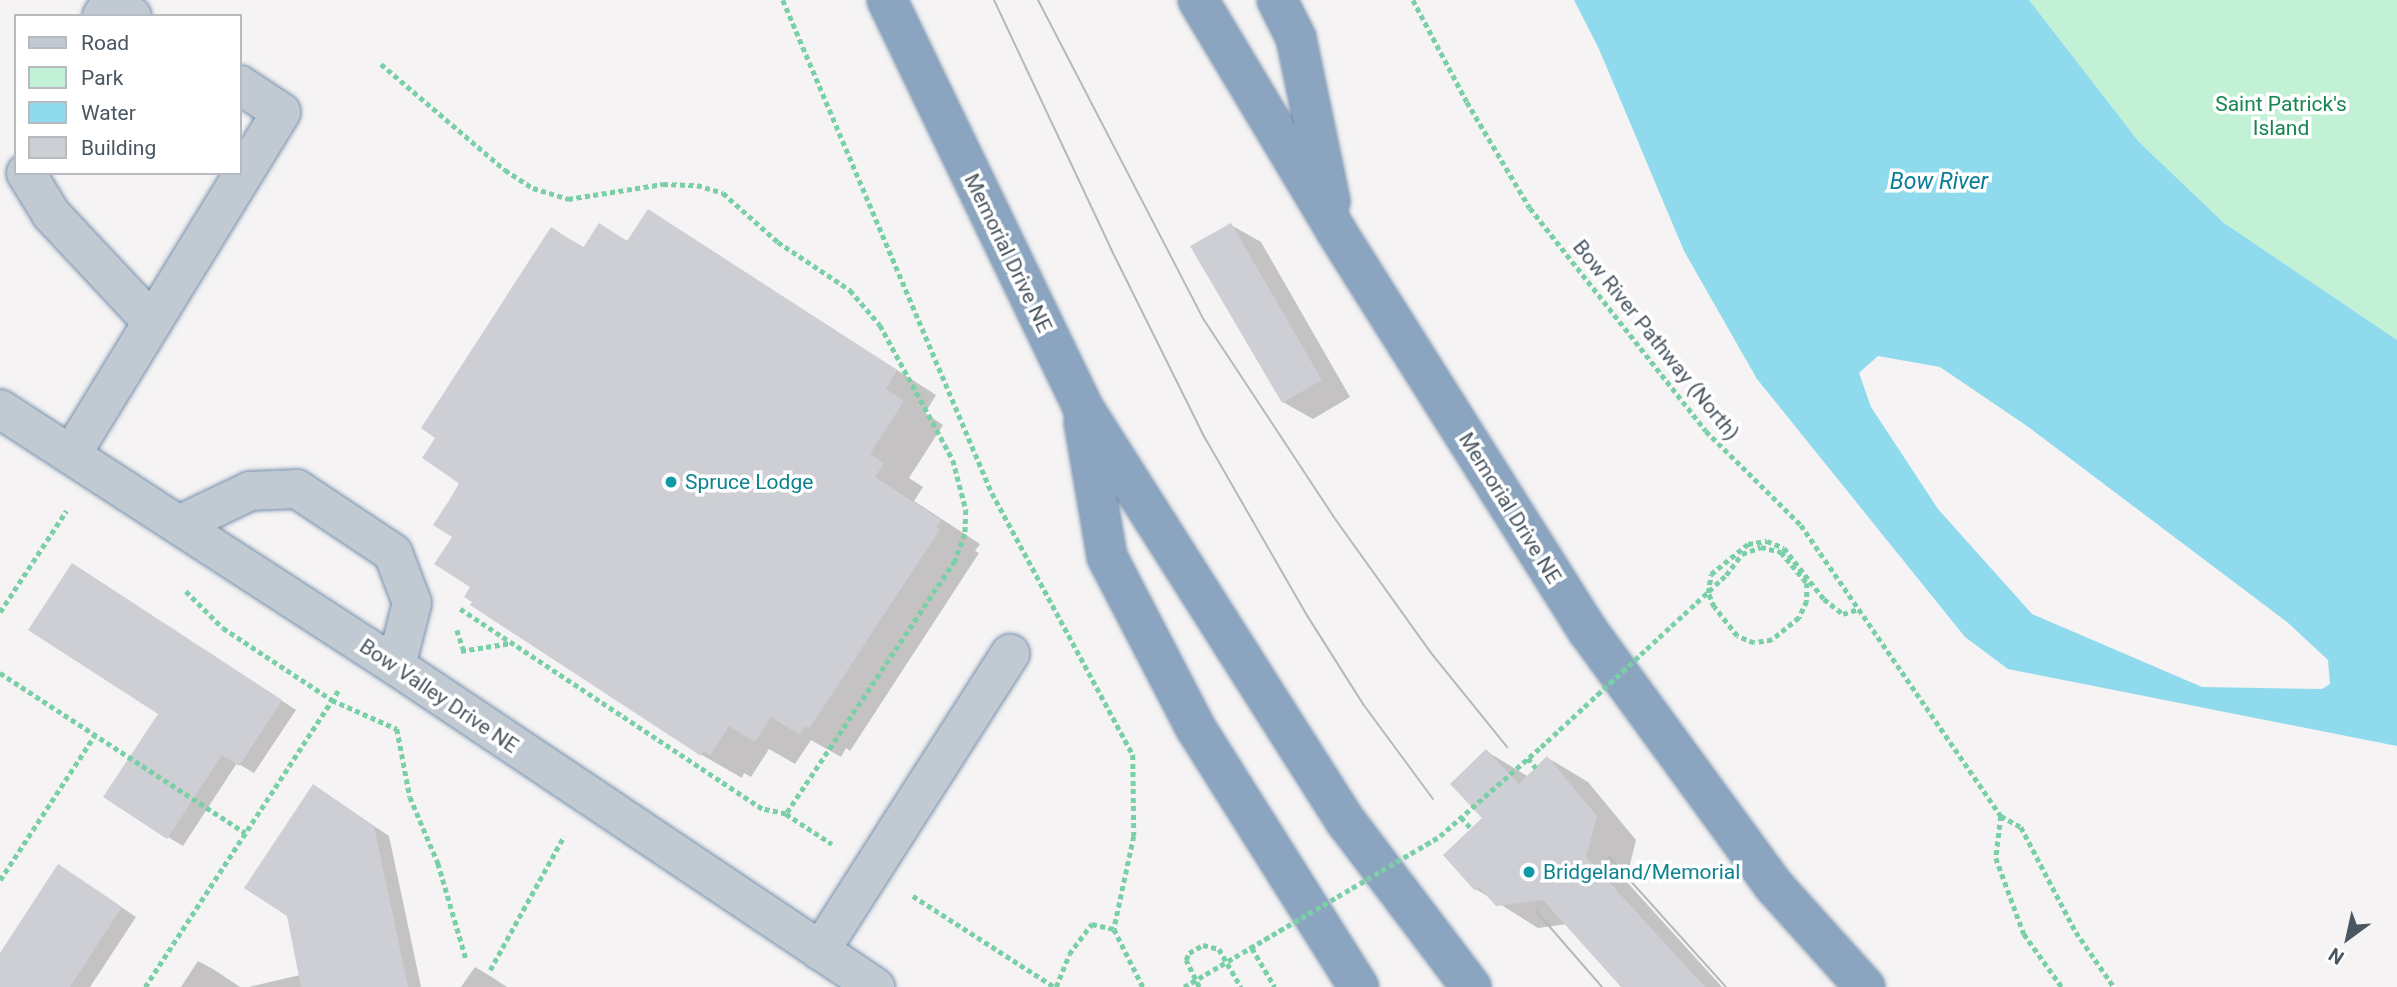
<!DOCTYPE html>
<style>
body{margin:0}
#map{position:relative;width:2397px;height:987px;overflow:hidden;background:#f5f3f3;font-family:Roboto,sans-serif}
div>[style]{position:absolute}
.green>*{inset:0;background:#c3f1d5}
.water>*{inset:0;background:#90daee}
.shadow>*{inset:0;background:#0003}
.building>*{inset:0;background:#cdcfd5}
.path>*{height:4.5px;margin-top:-2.25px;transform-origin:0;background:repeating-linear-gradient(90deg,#7ad0a6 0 5px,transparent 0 8.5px)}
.roads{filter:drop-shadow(0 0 2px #7690ad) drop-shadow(0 0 2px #7690ad)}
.minor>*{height:38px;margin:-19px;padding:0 19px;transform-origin:19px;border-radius:19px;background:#c1cad2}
.highway>*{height:38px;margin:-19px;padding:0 19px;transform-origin:19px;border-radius:19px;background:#8ba5c1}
.tram>*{height:2px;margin:-1px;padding:0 1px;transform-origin:1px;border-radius:1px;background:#b5b8bd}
.path-bridge>*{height:4.5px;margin-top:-2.25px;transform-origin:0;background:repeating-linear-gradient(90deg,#7ad0a6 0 5px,transparent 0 8.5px)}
.dots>*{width:19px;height:19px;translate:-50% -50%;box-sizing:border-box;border:4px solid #fff;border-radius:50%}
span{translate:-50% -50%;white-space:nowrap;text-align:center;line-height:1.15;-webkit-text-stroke:7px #fff;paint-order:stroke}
.park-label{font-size:21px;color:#17864f}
.street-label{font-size:21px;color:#4a5661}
.culture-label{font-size:21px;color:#0d838f}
.left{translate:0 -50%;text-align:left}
.water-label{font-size:23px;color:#0c7c9b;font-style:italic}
.legend{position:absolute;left:14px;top:14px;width:228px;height:161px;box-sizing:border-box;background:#fff;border:2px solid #b7bbc0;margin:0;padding:9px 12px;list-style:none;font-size:21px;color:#4a5661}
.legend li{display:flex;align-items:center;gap:14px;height:35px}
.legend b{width:35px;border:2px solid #b7bbc0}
.north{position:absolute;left:2313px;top:903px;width:70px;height:70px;-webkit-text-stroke:5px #fff;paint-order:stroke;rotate:213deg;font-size:19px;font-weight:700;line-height:28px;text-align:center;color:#4a5661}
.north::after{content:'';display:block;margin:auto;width:24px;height:32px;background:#4a5661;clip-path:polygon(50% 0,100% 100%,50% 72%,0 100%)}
</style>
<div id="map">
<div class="green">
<div style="clip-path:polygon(2029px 0,2397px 0,2397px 340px,2224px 223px,2139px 142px)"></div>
</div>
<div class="water">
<div style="clip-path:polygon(evenodd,1574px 0,2029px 0,2139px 142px,2224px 223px,2397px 340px,2397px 746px,2008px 669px,1965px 637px,1757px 379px,1684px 251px,1599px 49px,1574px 0,1878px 356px,1940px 367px,2027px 426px,2287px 622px,2328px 660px,2330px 684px,2322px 689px,2202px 687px,2032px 614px,1938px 509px,1871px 407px,1859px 373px,1878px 356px)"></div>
</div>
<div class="shadow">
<div style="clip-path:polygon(649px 211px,936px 395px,925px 413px,943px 425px,909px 478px,923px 487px,914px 501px,980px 544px,975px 551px,979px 553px,850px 751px,846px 748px,841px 757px,811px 740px,795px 764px,769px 749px,751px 777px,744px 773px,742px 778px,702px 755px,472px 587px,454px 536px,436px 524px,460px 482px,552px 229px,585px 248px,600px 225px,629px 242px)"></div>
<div style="clip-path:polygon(1231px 225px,1261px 242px,1350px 397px,1313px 419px,1283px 402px)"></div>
<div style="clip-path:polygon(88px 574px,296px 710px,254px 773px,237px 763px,183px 846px,168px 837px,160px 713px)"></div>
<div style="clip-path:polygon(1486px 751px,1529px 777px,1548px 758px,1588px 782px,1636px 840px,1626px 881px,1722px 987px,1623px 987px,1567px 924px,1538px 928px,1476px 889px,1484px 818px)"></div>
<div style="clip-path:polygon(314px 786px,389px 836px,421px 987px,249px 987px,300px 975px)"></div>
<div style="clip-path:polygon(74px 875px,136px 917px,90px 987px,0 987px,0 956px)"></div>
<div style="clip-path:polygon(198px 961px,213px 969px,240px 987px,181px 987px)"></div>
<div style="clip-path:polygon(475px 967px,490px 976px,507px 987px,461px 987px)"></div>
</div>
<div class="building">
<div style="clip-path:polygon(648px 209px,897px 370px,886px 389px,904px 401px,870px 454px,884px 463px,875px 477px,941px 520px,936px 527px,940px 529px,809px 729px,805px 726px,800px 735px,771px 717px,755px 742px,729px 726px,710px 756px,704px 751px,701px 756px,470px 605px,472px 602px,464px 597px,470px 587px,434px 564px,452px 537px,433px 525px,460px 484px,422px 458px,435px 438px,421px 428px,551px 227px,583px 248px,599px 223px,627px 241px)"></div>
<div style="clip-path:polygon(1231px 223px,1322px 380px,1282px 403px,1190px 246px)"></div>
<div style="clip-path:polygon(72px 563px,282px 700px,239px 766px,222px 755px,167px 839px,103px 797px,158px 714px,28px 630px)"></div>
<div style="clip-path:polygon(1486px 749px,1519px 784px,1547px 756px,1597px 816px,1586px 857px,1705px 987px,1621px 987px,1543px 900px,1496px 906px,1479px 887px,1475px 891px,1443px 855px,1482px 818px,1450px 784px)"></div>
<div style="clip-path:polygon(313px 784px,374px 826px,408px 987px,301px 987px,287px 916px,244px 888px)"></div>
<div style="clip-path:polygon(58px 864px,122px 907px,70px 987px,0 987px,0 953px)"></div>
</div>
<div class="path">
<div style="left:783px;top:0;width:535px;rotate:67.03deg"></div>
<div style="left:992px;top:493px;width:298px;rotate:61.7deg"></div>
<div style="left:1133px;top:755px;width:81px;rotate:89.3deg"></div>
<div style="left:1134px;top:836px;width:95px;rotate:102.1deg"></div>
<div style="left:1114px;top:929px;width:65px;rotate:63.4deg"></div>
<div style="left:1413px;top:0;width:115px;rotate:62.1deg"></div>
<div style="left:1467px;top:102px;width:123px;rotate:59.3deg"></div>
<div style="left:1530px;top:208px;width:284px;rotate:51.7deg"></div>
<div style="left:1706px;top:431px;width:134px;rotate:44.7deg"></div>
<div style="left:1801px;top:525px;width:353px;rotate:55.5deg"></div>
<div style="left:2001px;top:816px;width:42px;rotate:96.8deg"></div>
<div style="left:1996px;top:858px;width:81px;rotate:69.8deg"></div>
<div style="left:2024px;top:934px;width:65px;rotate:54.4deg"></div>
<div style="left:381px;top:64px;width:163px;rotate:40.5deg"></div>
<div style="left:505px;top:170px;width:33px;rotate:33deg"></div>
<div style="left:533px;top:188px;width:37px;rotate:17deg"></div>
<div style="left:568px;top:199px;width:96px;rotate:-9deg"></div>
<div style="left:663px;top:184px;width:34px;rotate:2deg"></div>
<div style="left:697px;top:185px;width:27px;rotate:17deg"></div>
<div style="left:723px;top:193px;width:74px;rotate:41.7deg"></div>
<div style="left:778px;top:242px;width:87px;rotate:33.7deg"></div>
<div style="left:850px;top:290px;width:46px;rotate:49.4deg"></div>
<div style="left:880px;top:325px;width:153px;rotate:61.6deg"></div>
<div style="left:953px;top:460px;width:52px;rotate:75.4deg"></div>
<div style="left:966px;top:510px;width:24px;rotate:92deg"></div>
<div style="left:965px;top:534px;width:29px;rotate:110deg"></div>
<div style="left:955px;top:561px;width:304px;rotate:123.7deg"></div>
<div style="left:786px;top:814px;width:25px;rotate:-168deg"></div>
<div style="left:762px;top:809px;width:362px;rotate:-146.5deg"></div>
<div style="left:1726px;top:575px;width:26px;rotate:-53deg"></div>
<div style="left:1742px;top:554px;width:20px;rotate:-20deg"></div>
<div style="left:1761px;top:547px;width:21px;rotate:14deg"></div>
<div style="left:1781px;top:552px;width:40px;rotate:50deg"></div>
<div style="left:1807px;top:583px;width:18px;rotate:90deg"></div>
<div style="left:1807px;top:601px;width:19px;rotate:115deg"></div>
<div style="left:1799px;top:618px;width:35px;rotate:141deg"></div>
<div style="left:1772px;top:640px;width:18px;rotate:171deg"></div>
<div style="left:1754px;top:643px;width:18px;rotate:-158deg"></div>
<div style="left:1737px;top:636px;width:37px;rotate:-128deg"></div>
<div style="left:1714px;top:607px;width:15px;rotate:-113deg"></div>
<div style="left:1708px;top:593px;width:19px;rotate:-81deg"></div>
<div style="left:1711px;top:574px;width:48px;rotate:-39deg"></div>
<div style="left:1748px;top:544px;width:19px;rotate:-9deg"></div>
<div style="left:1767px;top:541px;width:18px;rotate:22deg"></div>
<div style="left:1784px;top:548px;width:65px;rotate:51.9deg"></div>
<div style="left:1824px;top:599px;width:24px;rotate:38deg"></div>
<div style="left:1843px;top:614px;width:16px;rotate:-18deg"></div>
<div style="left:186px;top:591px;width:52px;rotate:45deg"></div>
<div style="left:223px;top:628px;width:131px;rotate:33.4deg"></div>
<div style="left:332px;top:700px;width:71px;rotate:24deg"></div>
<div style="left:397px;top:729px;width:69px;rotate:79.2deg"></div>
<div style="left:410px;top:797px;width:72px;rotate:67deg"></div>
<div style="left:438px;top:863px;width:100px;rotate:73.7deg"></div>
<div style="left:0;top:612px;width:121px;rotate:-56.8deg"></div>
<div style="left:457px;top:630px;width:20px;rotate:72deg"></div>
<div style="left:461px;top:651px;width:51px;rotate:-9.1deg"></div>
<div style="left:0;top:673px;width:293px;rotate:33.1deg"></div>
<div style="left:1528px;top:758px;width:13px;rotate:51deg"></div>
<div style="left:786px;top:814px;width:55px;rotate:33.1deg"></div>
<div style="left:2001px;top:816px;width:23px;rotate:29deg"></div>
<div style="left:2021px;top:827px;width:119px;rotate:62.4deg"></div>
<div style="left:2076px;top:932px;width:67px;rotate:55.4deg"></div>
<div style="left:1461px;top:817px;width:15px;rotate:48deg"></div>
<div style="left:0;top:880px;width:173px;rotate:-56.8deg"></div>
<div style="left:913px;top:896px;width:169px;rotate:32.7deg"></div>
<div style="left:1252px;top:948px;width:45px;rotate:59.5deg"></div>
<div style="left:490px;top:970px;width:153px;rotate:-61.1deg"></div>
<div style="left:145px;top:987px;width:356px;rotate:-56.9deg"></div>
<div style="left:1056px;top:987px;width:35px;rotate:-68deg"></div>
<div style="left:1069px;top:954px;width:38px;rotate:-53deg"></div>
<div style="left:1092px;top:924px;width:23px;rotate:13deg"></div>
<div style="left:1199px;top:987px;width:30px;rotate:-116deg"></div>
<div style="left:1186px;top:960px;width:8px;rotate:-67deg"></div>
<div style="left:1189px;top:953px;width:16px;rotate:-30deg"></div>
<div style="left:1203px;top:945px;width:16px;rotate:14deg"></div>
<div style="left:1219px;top:949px;width:44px;rotate:59.9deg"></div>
</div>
<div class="roads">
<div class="minor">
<div style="left:102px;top:16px;width:17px;rotate:-57deg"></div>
<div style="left:111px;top:2px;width:25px;rotate:34deg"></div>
<div style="left:26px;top:173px;width:48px;rotate:58.6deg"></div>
<div style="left:51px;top:214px;width:148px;rotate:46.9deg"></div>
<div style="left:0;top:409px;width:472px;rotate:33deg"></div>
<div style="left:396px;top:666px;width:577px;rotate:33.83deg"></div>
<div style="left:71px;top:455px;width:402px;rotate:-58.5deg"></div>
<div style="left:281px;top:112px;width:49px;rotate:-146.6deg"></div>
<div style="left:179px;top:525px;width:79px;rotate:-25.6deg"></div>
<div style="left:250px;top:491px;width:47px;rotate:-2.4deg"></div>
<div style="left:297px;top:489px;width:115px;rotate:33.7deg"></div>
<div style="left:393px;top:553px;width:53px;rotate:69.2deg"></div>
<div style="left:412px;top:603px;width:65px;rotate:104.3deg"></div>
<div style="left:820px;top:951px;width:353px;rotate:-57.4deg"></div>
</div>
<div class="highway">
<div style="left:887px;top:0;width:450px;rotate:64.3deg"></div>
<div style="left:1082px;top:406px;width:494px;rotate:57.6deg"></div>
<div style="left:1347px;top:823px;width:206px;rotate:52.9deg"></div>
<div style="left:1198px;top:0;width:269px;rotate:59.1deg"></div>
<div style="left:1336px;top:231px;width:473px;rotate:57.8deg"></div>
<div style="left:1588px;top:631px;width:316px;rotate:53.9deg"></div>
<div style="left:1774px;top:886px;width:136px;rotate:48deg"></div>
<div style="left:1277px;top:0;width:42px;rotate:63.4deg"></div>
<div style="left:1296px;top:38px;width:167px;rotate:78.2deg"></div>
<div style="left:1084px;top:422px;width:137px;rotate:80.3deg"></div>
<div style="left:1107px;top:557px;width:191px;rotate:62.6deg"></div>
<div style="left:1195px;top:727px;width:307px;rotate:57.8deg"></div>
</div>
</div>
<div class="tram">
<div style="left:994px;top:0;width:275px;rotate:64.8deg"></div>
<div style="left:1111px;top:249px;width:211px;rotate:63.6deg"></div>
<div style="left:1205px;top:438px;width:207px;rotate:60.1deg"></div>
<div style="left:1308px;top:617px;width:103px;rotate:57.7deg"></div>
<div style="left:1363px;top:704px;width:118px;rotate:53.6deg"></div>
<div style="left:1038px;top:0;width:360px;rotate:62.6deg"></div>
<div style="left:1204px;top:320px;width:235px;rotate:56.6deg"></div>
<div style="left:1333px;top:516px;width:168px;rotate:54.4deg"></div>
<div style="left:1431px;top:653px;width:121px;rotate:51deg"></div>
<div style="left:1609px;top:857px;width:175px;rotate:48deg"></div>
<div style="left:1536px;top:911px;width:101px;rotate:49deg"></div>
</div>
<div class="path-bridge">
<div style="left:1184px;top:987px;width:297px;rotate:-30.5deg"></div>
<div style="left:1440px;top:836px;width:135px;rotate:-41.4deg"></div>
<div style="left:1541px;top:747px;width:253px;rotate:-42.9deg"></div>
</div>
<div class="dots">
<div style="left:671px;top:482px;background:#0f9aa8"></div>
<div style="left:1529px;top:872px;background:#0f9aa8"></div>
</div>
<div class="park-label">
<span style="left:2281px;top:116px">Saint Patrick's<br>Island</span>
</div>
<div class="street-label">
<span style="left:1008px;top:253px;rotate:64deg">Memorial Drive NE</span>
<span style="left:1656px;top:340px;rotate:51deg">Bow River Pathway (North)</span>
<span style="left:1510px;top:508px;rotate:58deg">Memorial Drive NE</span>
<span style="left:439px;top:696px;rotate:34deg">Bow Valley Drive NE</span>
</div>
<div class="culture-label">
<span class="left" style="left:685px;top:482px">Spruce Lodge</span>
<span class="left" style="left:1543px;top:872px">Bridgeland/Memorial</span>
</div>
<div class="water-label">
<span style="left:1939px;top:182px">Bow River</span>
</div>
<ul class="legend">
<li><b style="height:9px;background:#c1cad2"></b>Road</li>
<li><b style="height:19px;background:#c3f1d5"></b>Park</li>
<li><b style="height:19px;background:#90daee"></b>Water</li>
<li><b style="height:19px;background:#cdcfd5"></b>Building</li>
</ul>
<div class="north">N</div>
</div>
